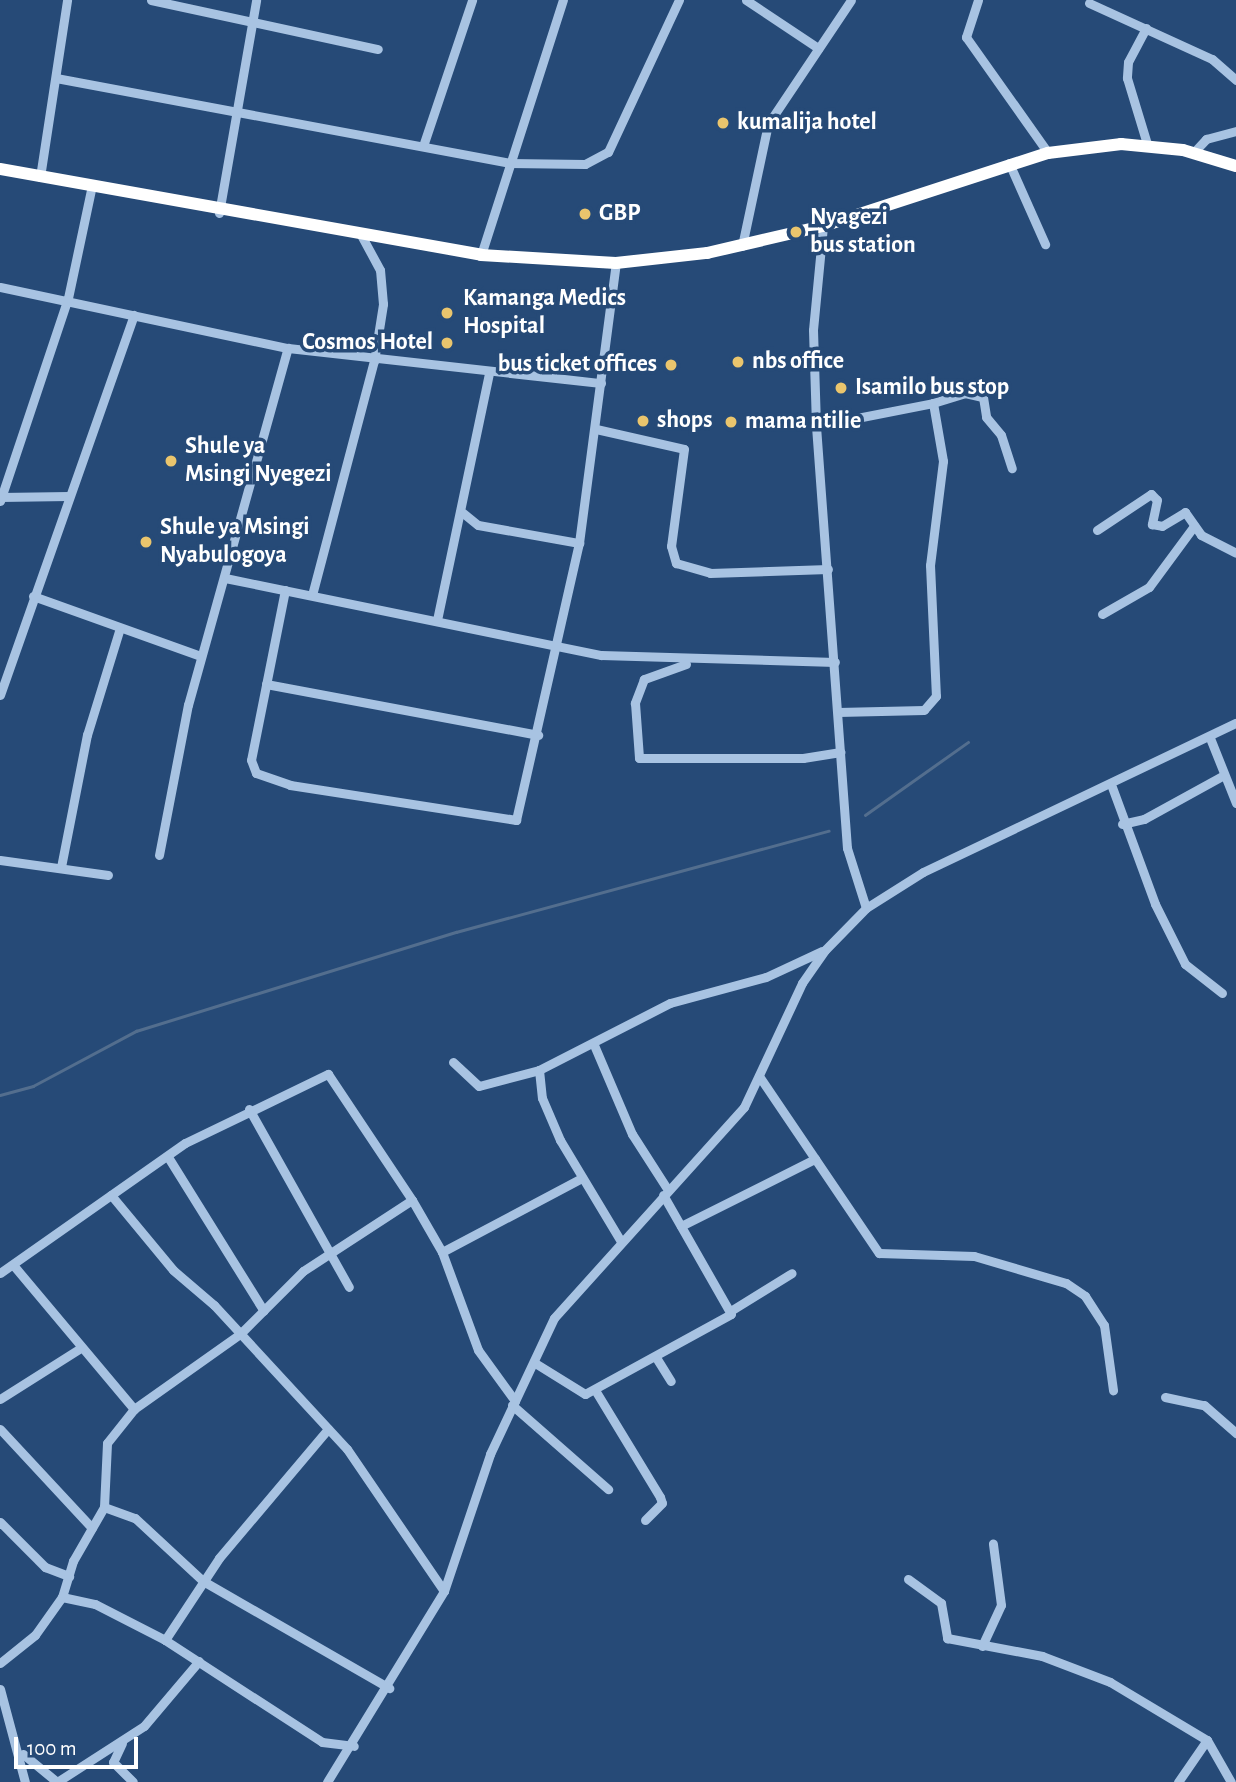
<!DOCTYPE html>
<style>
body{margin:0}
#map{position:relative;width:1236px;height:1782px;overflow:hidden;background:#264a77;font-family:"Alegreya Sans",sans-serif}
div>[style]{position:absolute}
.stream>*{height:2.5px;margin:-1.25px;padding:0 1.25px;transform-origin:1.25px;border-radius:1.25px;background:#536e8e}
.minor>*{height:9px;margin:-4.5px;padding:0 4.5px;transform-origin:4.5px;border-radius:4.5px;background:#a8c3e2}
.highway>*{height:12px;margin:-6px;padding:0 6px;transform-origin:6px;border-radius:6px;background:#fff}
.dots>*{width:19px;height:19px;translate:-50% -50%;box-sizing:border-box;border:4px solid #264a77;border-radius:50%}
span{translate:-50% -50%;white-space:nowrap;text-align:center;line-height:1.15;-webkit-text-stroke:7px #264a77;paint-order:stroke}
.poi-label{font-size:24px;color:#fff;font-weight:700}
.left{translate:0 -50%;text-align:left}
.right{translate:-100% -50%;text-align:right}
.scale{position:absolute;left:14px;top:1737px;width:124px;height:32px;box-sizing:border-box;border:4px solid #fff;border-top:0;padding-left:9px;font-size:21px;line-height:24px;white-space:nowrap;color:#fff;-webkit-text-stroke:5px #264a77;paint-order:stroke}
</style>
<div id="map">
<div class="stream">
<div style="left:865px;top:815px;width:126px;rotate:-35.3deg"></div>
<div style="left:0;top:1095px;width:34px;rotate:-15deg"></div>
<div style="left:33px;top:1086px;width:117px;rotate:-28.1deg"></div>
<div style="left:136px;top:1031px;width:335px;rotate:-17.2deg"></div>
<div style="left:456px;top:932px;width:386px;rotate:-15.2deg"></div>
</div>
<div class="minor">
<div style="left:151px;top:0;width:232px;rotate:12.2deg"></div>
<div style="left:746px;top:0;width:87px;rotate:33.7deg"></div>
<div style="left:978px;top:0;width:39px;rotate:108deg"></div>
<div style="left:966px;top:37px;width:142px;rotate:54.7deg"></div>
<div style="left:1089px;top:3px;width:135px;rotate:24.5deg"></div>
<div style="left:1212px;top:59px;width:32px;rotate:41deg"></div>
<div style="left:1146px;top:28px;width:38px;rotate:118deg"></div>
<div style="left:1128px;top:62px;width:16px;rotate:94deg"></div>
<div style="left:1127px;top:78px;width:72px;rotate:73.1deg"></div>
<div style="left:56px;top:78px;width:461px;rotate:10.6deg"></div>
<div style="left:509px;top:163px;width:76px;rotate:0.8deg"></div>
<div style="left:585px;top:164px;width:26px;rotate:-28deg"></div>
<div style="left:608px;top:152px;width:168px;rotate:-65deg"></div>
<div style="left:423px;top:146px;width:154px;rotate:-71.4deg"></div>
<div style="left:1194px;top:152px;width:18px;rotate:-47deg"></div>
<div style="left:1206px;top:139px;width:31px;rotate:-15deg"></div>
<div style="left:1009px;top:163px;width:89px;rotate:66deg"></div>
<div style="left:40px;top:177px;width:179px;rotate:-81.3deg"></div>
<div style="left:219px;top:213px;width:216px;rotate:-80.1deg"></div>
<div style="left:823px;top:226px;width:104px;rotate:95.5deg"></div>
<div style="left:813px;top:330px;width:96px;rotate:88.2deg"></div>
<div style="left:816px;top:426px;width:423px;rotate:85.8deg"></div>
<div style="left:847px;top:848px;width:63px;rotate:72.4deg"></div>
<div style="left:742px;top:246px;width:125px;rotate:-78deg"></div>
<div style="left:768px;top:124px;width:149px;rotate:-56.2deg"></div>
<div style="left:481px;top:255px;width:268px;rotate:-72.2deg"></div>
<div style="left:0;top:287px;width:294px;rotate:12deg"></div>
<div style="left:288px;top:348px;width:315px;rotate:6.4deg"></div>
<div style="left:933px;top:403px;width:34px;rotate:-17deg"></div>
<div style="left:965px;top:393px;width:18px;rotate:13deg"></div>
<div style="left:983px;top:397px;width:20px;rotate:81deg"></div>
<div style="left:986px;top:417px;width:23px;rotate:50deg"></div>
<div style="left:1001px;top:435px;width:35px;rotate:72deg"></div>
<div style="left:816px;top:426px;width:119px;rotate:-11.1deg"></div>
<div style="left:933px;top:403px;width:59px;rotate:80.2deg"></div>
<div style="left:943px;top:461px;width:105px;rotate:97.1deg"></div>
<div style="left:930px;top:565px;width:131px;rotate:87.4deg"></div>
<div style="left:936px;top:696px;width:18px;rotate:131deg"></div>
<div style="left:924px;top:710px;width:86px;rotate:178.7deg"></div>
<div style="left:596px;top:429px;width:90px;rotate:12.8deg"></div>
<div style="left:684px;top:449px;width:98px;rotate:97.6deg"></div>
<div style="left:671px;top:546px;width:18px;rotate:74deg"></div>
<div style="left:676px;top:563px;width:35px;rotate:16deg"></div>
<div style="left:710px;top:573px;width:118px;rotate:-1.9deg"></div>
<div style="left:0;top:497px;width:69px;rotate:-0.8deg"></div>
<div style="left:0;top:501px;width:214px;rotate:-71.5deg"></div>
<div style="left:68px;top:298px;width:110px;rotate:-78deg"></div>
<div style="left:463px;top:513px;width:19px;rotate:39deg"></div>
<div style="left:478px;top:525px;width:103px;rotate:10.1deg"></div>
<div style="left:1097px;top:530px;width:65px;rotate:-33.7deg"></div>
<div style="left:1151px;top:494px;width:8px;rotate:45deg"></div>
<div style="left:1157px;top:500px;width:25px;rotate:102deg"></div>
<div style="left:1152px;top:524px;width:10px;rotate:11deg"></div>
<div style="left:1162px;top:526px;width:27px;rotate:-31deg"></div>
<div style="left:1185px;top:512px;width:28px;rotate:55deg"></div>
<div style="left:1201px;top:535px;width:39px;rotate:27deg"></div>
<div style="left:225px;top:578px;width:384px;rotate:11.6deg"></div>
<div style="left:601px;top:655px;width:234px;rotate:1.7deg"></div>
<div style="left:285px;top:590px;width:173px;rotate:101.3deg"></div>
<div style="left:251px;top:760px;width:14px;rotate:69deg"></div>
<div style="left:256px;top:773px;width:36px;rotate:19deg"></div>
<div style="left:290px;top:785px;width:229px;rotate:8.8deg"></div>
<div style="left:516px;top:820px;width:284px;rotate:-77.2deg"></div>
<div style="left:579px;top:543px;width:282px;rotate:-82.5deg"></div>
<div style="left:312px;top:595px;width:242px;rotate:-75.2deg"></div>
<div style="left:374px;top:361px;width:58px;rotate:-81deg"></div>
<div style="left:383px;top:304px;width:34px;rotate:-95deg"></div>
<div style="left:380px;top:270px;width:42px;rotate:-118.4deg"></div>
<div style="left:33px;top:596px;width:178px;rotate:19.7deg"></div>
<div style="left:1102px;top:614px;width:54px;rotate:-29.9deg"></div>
<div style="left:1149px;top:587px;width:76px;rotate:-53.6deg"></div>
<div style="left:437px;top:620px;width:251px;rotate:-78.1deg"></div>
<div style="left:686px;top:664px;width:45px;rotate:160.3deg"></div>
<div style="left:644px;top:679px;width:26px;rotate:111deg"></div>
<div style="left:635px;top:703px;width:55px;rotate:85.8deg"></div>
<div style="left:639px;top:758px;width:164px"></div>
<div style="left:803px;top:758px;width:38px;rotate:-9deg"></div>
<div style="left:266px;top:684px;width:277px;rotate:10.6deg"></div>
<div style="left:0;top:695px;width:403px;rotate:-70.6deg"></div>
<div style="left:1210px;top:738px;width:70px;rotate:68.2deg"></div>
<div style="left:1112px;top:787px;width:125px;rotate:69.8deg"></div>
<div style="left:1155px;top:904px;width:67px;rotate:63.4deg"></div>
<div style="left:1185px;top:964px;width:47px;rotate:38.1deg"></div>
<div style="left:1122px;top:824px;width:23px;rotate:-13deg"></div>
<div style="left:1144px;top:819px;width:91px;rotate:-28.8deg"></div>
<div style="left:159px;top:855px;width:153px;rotate:-79.1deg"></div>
<div style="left:188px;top:705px;width:371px;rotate:-74.4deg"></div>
<div style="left:0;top:860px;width:109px;rotate:7.9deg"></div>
<div style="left:61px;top:867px;width:135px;rotate:-78.9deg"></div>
<div style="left:87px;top:735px;width:112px;rotate:-72.9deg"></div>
<div style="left:594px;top:1045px;width:97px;rotate:66.9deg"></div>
<div style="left:632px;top:1134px;width:67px;rotate:57.3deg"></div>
<div style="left:453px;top:1062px;width:35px;rotate:43deg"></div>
<div style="left:479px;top:1086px;width:62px;rotate:-14.9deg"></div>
<div style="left:539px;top:1070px;width:147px;rotate:-27.1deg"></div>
<div style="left:670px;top:1003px;width:99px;rotate:-15.2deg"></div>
<div style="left:766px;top:977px;width:62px;rotate:-24.9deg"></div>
<div style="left:539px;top:1070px;width:28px;rotate:84deg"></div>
<div style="left:542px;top:1098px;width:46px;rotate:66.8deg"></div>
<div style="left:560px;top:1140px;width:117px;rotate:59deg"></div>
<div style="left:759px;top:1076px;width:214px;rotate:55.9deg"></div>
<div style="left:879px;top:1253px;width:95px;rotate:1.8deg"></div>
<div style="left:974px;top:1256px;width:96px;rotate:16.4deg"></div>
<div style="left:1066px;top:1283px;width:23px;rotate:34deg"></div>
<div style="left:1085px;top:1296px;width:35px;rotate:57deg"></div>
<div style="left:1104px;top:1325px;width:66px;rotate:82.1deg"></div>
<div style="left:249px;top:1109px;width:204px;rotate:60.7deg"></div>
<div style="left:168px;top:1157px;width:181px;rotate:58.1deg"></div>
<div style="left:111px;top:1195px;width:97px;rotate:50.4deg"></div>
<div style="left:173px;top:1270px;width:54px;rotate:40.5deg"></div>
<div style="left:214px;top:1305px;width:196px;rotate:47.3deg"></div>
<div style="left:347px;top:1449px;width:172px;rotate:55.7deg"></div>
<div style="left:681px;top:1226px;width:150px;rotate:-26.6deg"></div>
<div style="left:442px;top:1252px;width:156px;rotate:-27.9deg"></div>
<div style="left:14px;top:1266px;width:187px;rotate:50deg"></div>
<div style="left:0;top:1273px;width:226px;rotate:-35.1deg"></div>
<div style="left:185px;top:1143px;width:159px;rotate:-25.8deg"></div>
<div style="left:328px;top:1074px;width:151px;rotate:56.3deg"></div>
<div style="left:412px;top:1200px;width:60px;rotate:60deg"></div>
<div style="left:442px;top:1252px;width:104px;rotate:69.8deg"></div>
<div style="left:478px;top:1350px;width:63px;rotate:54deg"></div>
<div style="left:732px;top:1310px;width:70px;rotate:-31.7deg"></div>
<div style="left:657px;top:1359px;width:26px;rotate:58deg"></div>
<div style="left:535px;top:1363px;width:59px;rotate:31.8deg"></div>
<div style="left:585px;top:1394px;width:166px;rotate:-28.7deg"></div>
<div style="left:731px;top:1314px;width:137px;rotate:-119.7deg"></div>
<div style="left:595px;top:1390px;width:125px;rotate:58.7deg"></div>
<div style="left:660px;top:1497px;width:6px;rotate:72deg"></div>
<div style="left:662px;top:1503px;width:24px;rotate:135deg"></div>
<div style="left:1165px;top:1397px;width:40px;rotate:12deg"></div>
<div style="left:1204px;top:1405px;width:43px;rotate:41.2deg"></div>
<div style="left:0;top:1399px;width:93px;rotate:-32.3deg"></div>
<div style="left:512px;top:1405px;width:128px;rotate:41.2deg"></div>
<div style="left:0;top:1429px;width:135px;rotate:47.1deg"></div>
<div style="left:104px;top:1507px;width:33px;rotate:20deg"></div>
<div style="left:135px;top:1518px;width:93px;rotate:42.8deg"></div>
<div style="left:203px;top:1581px;width:215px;rotate:29.9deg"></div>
<div style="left:0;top:1522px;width:64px;rotate:45deg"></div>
<div style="left:45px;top:1567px;width:26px;rotate:21deg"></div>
<div style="left:908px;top:1579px;width:41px;rotate:36deg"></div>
<div style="left:941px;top:1603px;width:36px;rotate:80deg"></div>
<div style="left:947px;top:1638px;width:97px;rotate:10.7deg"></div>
<div style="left:1042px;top:1656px;width:73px;rotate:20.9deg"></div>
<div style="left:1110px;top:1682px;width:113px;rotate:30.9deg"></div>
<div style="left:1207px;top:1740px;width:48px;rotate:60.3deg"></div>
<div style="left:62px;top:1597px;width:34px;rotate:12deg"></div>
<div style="left:95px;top:1604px;width:79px;rotate:27.2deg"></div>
<div style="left:165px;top:1640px;width:187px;rotate:33deg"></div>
<div style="left:322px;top:1742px;width:32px;rotate:7deg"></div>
<div style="left:165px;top:1640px;width:98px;rotate:-56.6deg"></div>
<div style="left:219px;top:1558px;width:169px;rotate:-49.8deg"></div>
<div style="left:982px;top:1646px;width:45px;rotate:-65.1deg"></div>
<div style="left:1001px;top:1605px;width:62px;rotate:-97.5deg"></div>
<div style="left:0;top:1663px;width:45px;rotate:-38.7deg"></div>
<div style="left:35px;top:1635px;width:47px;rotate:-54.6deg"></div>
<div style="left:62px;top:1597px;width:38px;rotate:-73deg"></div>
<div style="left:73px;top:1561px;width:62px;rotate:-60.1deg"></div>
<div style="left:104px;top:1507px;width:64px;rotate:-87.3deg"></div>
<div style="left:107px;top:1443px;width:43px;rotate:-51.5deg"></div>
<div style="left:134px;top:1409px;width:130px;rotate:-35.3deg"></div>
<div style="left:240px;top:1334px;width:89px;rotate:-45deg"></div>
<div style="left:303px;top:1271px;width:130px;rotate:-33.1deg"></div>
<div style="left:0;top:1689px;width:96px;rotate:75deg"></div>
<div style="left:122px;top:1743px;width:21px;rotate:115deg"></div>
<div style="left:113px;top:1762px;width:28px;rotate:45deg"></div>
<div style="left:23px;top:1754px;width:44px;rotate:39.5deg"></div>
<div style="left:57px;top:1782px;width:103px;rotate:-32.8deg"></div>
<div style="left:144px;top:1726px;width:85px;rotate:-49.8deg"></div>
<div style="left:327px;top:1782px;width:224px;rotate:-58.5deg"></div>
<div style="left:444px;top:1591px;width:145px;rotate:-71.4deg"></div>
<div style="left:490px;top:1454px;width:150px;rotate:-64.8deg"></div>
<div style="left:554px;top:1318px;width:284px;rotate:-48deg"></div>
<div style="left:744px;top:1107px;width:137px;rotate:-64.9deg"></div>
<div style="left:802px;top:983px;width:40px;rotate:-55.1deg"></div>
<div style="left:825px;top:950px;width:59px;rotate:-45.7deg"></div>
<div style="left:866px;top:908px;width:67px;rotate:-32.3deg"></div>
<div style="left:923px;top:872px;width:347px;rotate:-25.5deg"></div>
<div style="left:1178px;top:1782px;width:51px;rotate:-55.4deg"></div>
</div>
<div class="highway">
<div style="left:0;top:169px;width:489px;rotate:10.1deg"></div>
<div style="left:481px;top:255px;width:135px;rotate:3.4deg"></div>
<div style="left:616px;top:263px;width:92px;rotate:-6.3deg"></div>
<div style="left:707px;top:253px;width:119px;rotate:-13.1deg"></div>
<div style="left:823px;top:226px;width:237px;rotate:-18deg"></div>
<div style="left:1048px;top:153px;width:74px;rotate:-7deg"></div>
<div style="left:1121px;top:144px;width:62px;rotate:5.5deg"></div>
<div style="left:1183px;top:150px;width:55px;rotate:16.8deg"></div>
</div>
<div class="dots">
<div style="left:723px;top:123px;background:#eac56d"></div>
<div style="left:585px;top:214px;background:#eac56d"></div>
<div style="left:796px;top:232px;background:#eac56d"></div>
<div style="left:447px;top:313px;background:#eac56d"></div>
<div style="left:447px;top:343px;background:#eac56d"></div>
<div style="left:738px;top:362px;background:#eac56d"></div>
<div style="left:671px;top:365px;background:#eac56d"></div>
<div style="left:841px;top:388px;background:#eac56d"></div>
<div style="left:643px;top:421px;background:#eac56d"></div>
<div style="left:731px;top:422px;background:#eac56d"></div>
<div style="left:171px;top:461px;background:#eac56d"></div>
<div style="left:146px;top:542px;background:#eac56d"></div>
</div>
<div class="poi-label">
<span class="left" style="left:737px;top:123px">kumalija hotel</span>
<span class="left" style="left:599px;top:214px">GBP</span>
<span class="left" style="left:810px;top:232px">Nyagezi<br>bus station</span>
<span class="left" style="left:463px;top:313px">Kamanga Medics<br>Hospital</span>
<span class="right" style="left:433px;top:343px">Cosmos Hotel</span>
<span class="left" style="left:752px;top:362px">nbs office</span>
<span class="right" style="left:657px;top:365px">bus ticket offices</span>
<span class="left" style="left:855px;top:388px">Isamilo bus stop</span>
<span class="left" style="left:657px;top:421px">shops</span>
<span class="left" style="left:745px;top:422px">mama ntilie</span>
<span class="left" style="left:185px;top:461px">Shule ya<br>Msingi Nyegezi</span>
<span class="left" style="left:160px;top:542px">Shule ya Msingi<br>Nyabulogoya</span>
</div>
<div class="scale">100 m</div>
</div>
